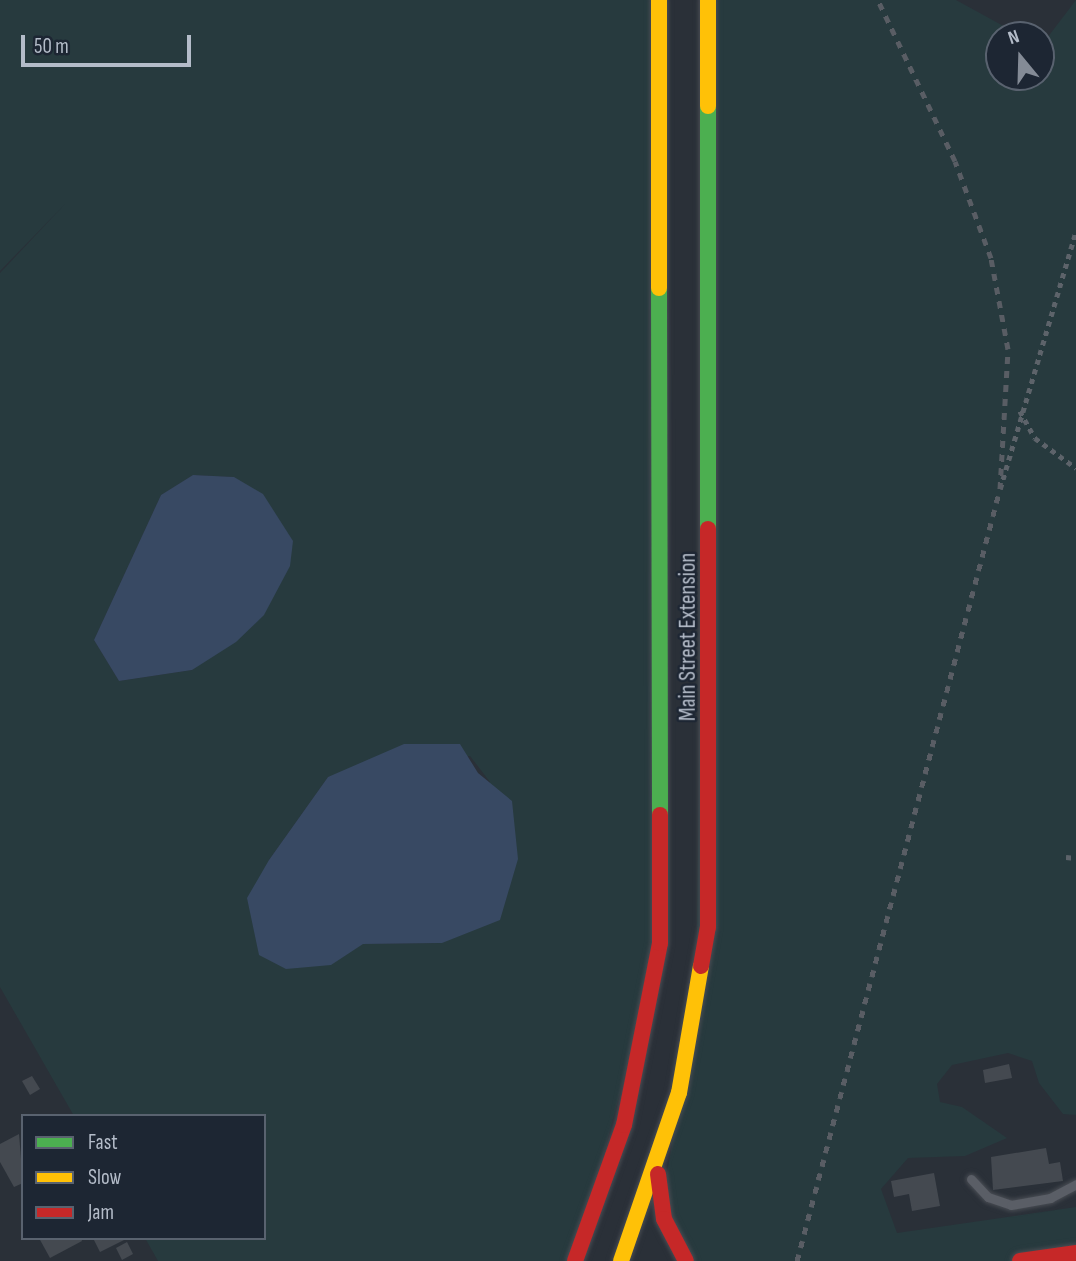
<!DOCTYPE html>
<style>
body{margin:0}
#map{position:relative;width:1076px;height:1261px;overflow:hidden;background:#2a3038;font-family:"Sofia Sans Condensed",sans-serif}
div>[style]{position:absolute}
.green>*{inset:0;background:#273a3e}
.water>*{inset:0;background:#384963}
.building>*{inset:0;background:#444950}
.path>*{height:4.5px;margin-top:-2.25px;transform-origin:0;background:repeating-linear-gradient(90deg,#5d636a 0 5px,transparent 0 10px)}
.roads{filter:drop-shadow(0 0 2px #484c53) drop-shadow(0 0 2px #484c53)}
.lane>*{height:9px;margin:-4.5px;padding:0 4.5px;transform-origin:4.5px;border-radius:4.5px;background:#5a5e66}
.fast>*{height:16px;margin:-8px;padding:0 8px;transform-origin:8px;border-radius:8px;background:#4caf50}
.slow>*{height:16px;margin:-8px;padding:0 8px;transform-origin:8px;border-radius:8px;background:#ffc107}
.jam>*{height:16px;margin:-8px;padding:0 8px;transform-origin:8px;border-radius:8px;background:#c62828}
.rail>*{height:5px;margin-top:-2.5px;transform-origin:0;background:repeating-linear-gradient(90deg,#595d64 0 7px,transparent 0 14px)}
span{translate:-50% -50%;white-space:nowrap;text-align:center;line-height:1.15;-webkit-text-stroke:5px #1d2633;paint-order:stroke}
.street-label{font-size:23px;color:#b4bcc9}
.legend{position:absolute;left:21px;top:1114px;width:245px;height:126px;box-sizing:border-box;background:#1d2633;border:2px solid #59626f;margin:0;padding:9px 12px;list-style:none;font-size:21px;color:#b4bcc9}
.legend li{display:flex;align-items:center;gap:14px;height:35px}
.legend b{width:35px;border:2px solid #59626f}
.north{position:absolute;left:985px;top:21px;width:70px;height:70px;box-sizing:border-box;background:#1d2633;border:2px solid #59626f;border-radius:50%;rotate:341deg;font-size:19px;font-weight:700;line-height:28px;text-align:center;color:#b4bcc9}
.north::after{content:'';display:block;margin:auto;width:24px;height:32px;background:#848b96;clip-path:polygon(50% 0,100% 100%,50% 72%,0 100%)}
.scale{position:absolute;left:21px;top:35px;width:170px;height:32px;box-sizing:border-box;border:4px solid #b4bcc9;border-top:0;padding-left:9px;font-size:21px;line-height:24px;white-space:nowrap;color:#b4bcc9;-webkit-text-stroke:5px #1d2633;paint-order:stroke}
</style>
<div id="map">
<div class="green">
<div style="clip-path:polygon(evenodd,0 0,659px 0,660px 943px,575px 1261px,158px 1261px,145px 1238px,264px 1238px,264px 1116px,74px 1116px,0 987px,0 273px,66px 203px,0 271px,0 0,193px 475px,234px 477px,290px 566px,192px 670px,119px 681px,94px 640px,161px 495px,193px 475px,0 0,470px 756px,490px 782px,442px 943px,363px 944px,269px 860px,328px 777px,470px 756px)"></div>
<div style="clip-path:polygon(708px 0,956px 0,1020px 35px,999px 35px,999px 77px,1041px 77px,1041px 46px,1076px 0,1076px 1115px,1063px 1114px,1039px 1083px,1032px 1061px,1008px 1053px,952px 1065px,937px 1084px,940px 1102px,962px 1107px,1007px 1138px,965px 1156px,908px 1158px,881px 1189px,897px 1233px,1076px 1207px,1076px 1261px,686px 1261px,661px 1205px,696px 1014px)"></div>
</div>
<div class="water">
<div style="clip-path:polygon(193px 475px,234px 477px,263px 494px,293px 541px,290px 566px,264px 615px,236px 642px,192px 670px,119px 681px,94px 640px,161px 495px)"></div>
<div style="clip-path:polygon(404px 744px,460px 744px,478px 773px,512px 801px,518px 859px,500px 920px,442px 943px,363px 944px,331px 965px,286px 969px,259px 955px,247px 898px,269px 860px,328px 777px)"></div>
</div>
<div class="building">
<div style="clip-path:polygon(1009px 1064px,1012px 1078px,985px 1083px,983px 1070px)"></div>
<div style="clip-path:polygon(32px 1076px,40px 1089px,30px 1095px,22px 1081px)"></div>
<div style="clip-path:polygon(19px 1134px,23px 1183px,14px 1187px,0 1162px,0 1144px)"></div>
<div style="clip-path:polygon(1046px 1148px,1049px 1164px,1060px 1162px,1063px 1181px,993px 1190px,991px 1157px)"></div>
<div style="clip-path:polygon(934px 1173px,940px 1206px,912px 1211px,909px 1194px,894px 1197px,891px 1181px)"></div>
<div style="clip-path:polygon(39px 1238px,81px 1238px,82px 1241px,50px 1258px)"></div>
<div style="clip-path:polygon(93px 1238px,123px 1238px,124px 1240px,100px 1252px)"></div>
<div style="clip-path:polygon(127px 1242px,133px 1254px,122px 1260px,116px 1248px)"></div>
</div>
<div class="path">
<div style="left:1020px;top:411px;width:31px;rotate:61deg"></div>
<div style="left:1035px;top:438px;width:51px;rotate:36.2deg"></div>
<div style="left:1000px;top:489px;width:269px;rotate:-73.6deg"></div>
<div style="left:1066px;top:857px;width:10px;rotate:6deg"></div>
</div>
<div class="roads">
<div class="lane">
<div style="left:971px;top:1179px;width:25px;rotate:47deg"></div>
<div style="left:988px;top:1197px;width:24px;rotate:19deg"></div>
<div style="left:1011px;top:1205px;width:40px;rotate:-10deg"></div>
<div style="left:1050px;top:1198px;width:30px;rotate:-28deg"></div>
</div>
<div class="fast">
<div style="left:708px;top:106px;width:423px;rotate:90deg"></div>
<div style="left:659px;top:288px;width:527px;rotate:89.89deg"></div>
</div>
<div class="slow">
<div style="left:659px;top:0;width:288px;rotate:90deg"></div>
<div style="left:708px;top:0;width:106px;rotate:90deg"></div>
<div style="left:621px;top:1261px;width:178px;rotate:-71deg"></div>
<div style="left:679px;top:1093px;width:129px;rotate:-80.2deg"></div>
</div>
<div class="jam">
<div style="left:701px;top:966px;width:40px;rotate:-80deg"></div>
<div style="left:708px;top:927px;width:398px;rotate:-90deg"></div>
<div style="left:658px;top:1174px;width:45px;rotate:82.4deg"></div>
<div style="left:664px;top:1219px;width:47px;rotate:62.4deg"></div>
<div style="left:575px;top:1261px;width:145px;rotate:-70.2deg"></div>
<div style="left:624px;top:1125px;width:186px;rotate:-78.8deg"></div>
<div style="left:660px;top:943px;width:128px;rotate:-90deg"></div>
<div style="left:1020px;top:1261px;width:57px;rotate:-8.1deg"></div>
</div>
</div>
<div class="rail">
<div style="left:797px;top:1261px;width:798px;rotate:-75.27deg"></div>
<div style="left:1000px;top:489px;width:140px;rotate:-86.7deg"></div>
<div style="left:1008px;top:349px;width:93px;rotate:-100.6deg"></div>
<div style="left:991px;top:258px;width:103px;rotate:-110.4deg"></div>
<div style="left:955px;top:161px;width:178px;rotate:-115.6deg"></div>
</div>
<div class="street-label">
<span style="left:688px;top:637px;rotate:-90deg">Main Street Extension</span>
</div>
<ul class="legend">
<li><b style="height:9px;background:#4caf50"></b>Fast</li>
<li><b style="height:9px;background:#ffc107"></b>Slow</li>
<li><b style="height:9px;background:#c62828"></b>Jam</li>
</ul>
<div class="north">N</div>
<div class="scale">50 m</div>
</div>
